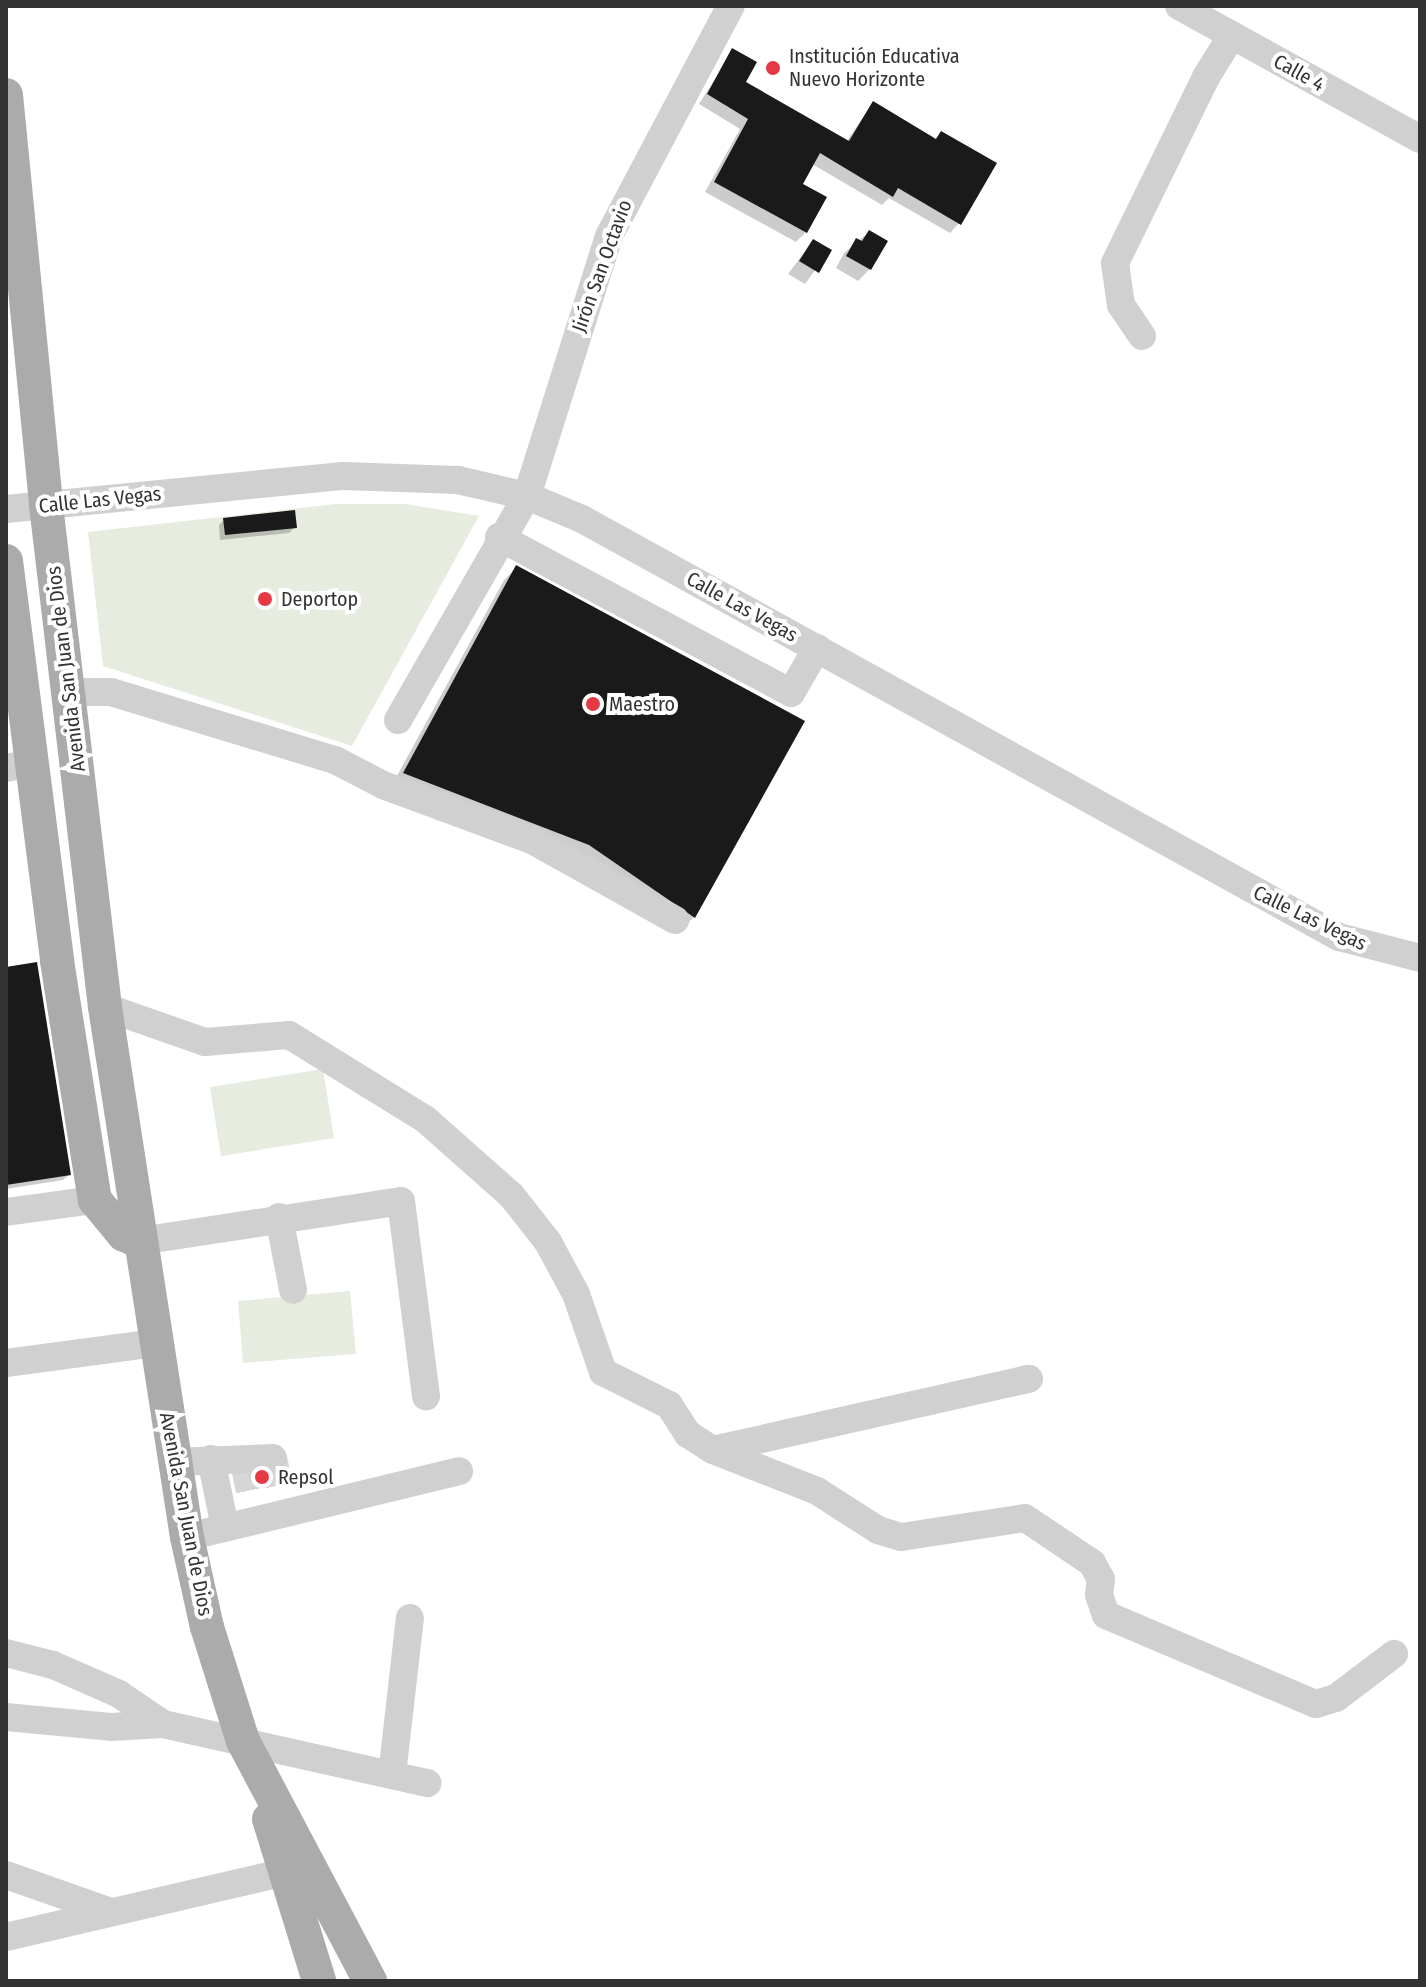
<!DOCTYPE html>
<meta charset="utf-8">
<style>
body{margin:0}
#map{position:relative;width:1426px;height:1987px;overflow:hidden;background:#fff;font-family:"Fira Sans Condensed",sans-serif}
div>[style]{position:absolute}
.green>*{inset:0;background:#e6ecdf}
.shadow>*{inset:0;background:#0003}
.building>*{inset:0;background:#1a1a1a}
.minor-tunnel>*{height:28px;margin-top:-14px;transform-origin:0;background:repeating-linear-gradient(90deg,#d6d6d6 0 28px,transparent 0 42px)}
.minor>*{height:28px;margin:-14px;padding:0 14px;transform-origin:14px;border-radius:14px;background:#d0d0d0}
.major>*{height:34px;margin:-17px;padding:0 17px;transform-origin:17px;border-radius:17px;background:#ababab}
.dots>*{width:22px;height:22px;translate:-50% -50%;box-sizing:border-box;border:4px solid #fff;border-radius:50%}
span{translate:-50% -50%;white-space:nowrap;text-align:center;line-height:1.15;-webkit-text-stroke:8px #fff;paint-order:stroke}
.poi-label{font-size:20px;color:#333}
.left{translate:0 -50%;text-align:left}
.street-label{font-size:20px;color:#333}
.frame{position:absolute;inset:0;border:8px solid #333;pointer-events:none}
</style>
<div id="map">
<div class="green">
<div style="clip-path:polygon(336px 504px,405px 504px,479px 516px,352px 746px,103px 666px,88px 532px)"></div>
<div style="clip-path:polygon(323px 1069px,334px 1138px,221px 1156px,210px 1087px)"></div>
<div style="clip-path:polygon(350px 1291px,356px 1354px,243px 1363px,238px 1301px)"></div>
</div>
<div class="shadow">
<div style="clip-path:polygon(733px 51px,743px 83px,846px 142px,873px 103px,935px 140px,941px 133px,959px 223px,950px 233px,889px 198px,882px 205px,812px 164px,800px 185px,806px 232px,796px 242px,705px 192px,740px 129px,699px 104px)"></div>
<div style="clip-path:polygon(869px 232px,870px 269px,858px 281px,836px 268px,844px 253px)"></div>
<div style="clip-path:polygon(813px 241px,829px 251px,805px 284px,788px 274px)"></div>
<div style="clip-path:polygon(224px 520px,295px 527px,289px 533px,220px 540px,219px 525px)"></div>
<div style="clip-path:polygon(516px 568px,694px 917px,682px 929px,392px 785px,504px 580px)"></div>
<div style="clip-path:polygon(6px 969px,69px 1175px,63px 1180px,6px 1189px)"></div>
</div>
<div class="building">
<div style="clip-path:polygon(732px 48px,757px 62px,746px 82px,849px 141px,873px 101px,936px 139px,941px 131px,997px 163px,961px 225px,898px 188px,893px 197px,820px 153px,803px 184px,827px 197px,807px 233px,714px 182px,748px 119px,707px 94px)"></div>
<div style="clip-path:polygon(869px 230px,888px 241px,871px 270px,846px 256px,856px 238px,862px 241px)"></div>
<div style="clip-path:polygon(813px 239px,832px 250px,819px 273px,799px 261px)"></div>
<div style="clip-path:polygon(295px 510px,297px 528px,225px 535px,223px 518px)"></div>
<div style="clip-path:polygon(516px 565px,805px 721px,695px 918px,589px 845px,403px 773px)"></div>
<div style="clip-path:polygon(37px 962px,71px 1175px,6px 1185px,6px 967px)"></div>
</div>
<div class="minor-tunnel">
<div style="left:273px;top:1458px;width:34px;rotate:78deg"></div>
<div style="left:244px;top:1463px;width:34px;rotate:78deg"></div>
</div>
<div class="minor">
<div style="left:1179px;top:6px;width:275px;rotate:28.9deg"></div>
<div style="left:1142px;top:336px;width:37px;rotate:-124deg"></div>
<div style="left:1121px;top:305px;width:42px;rotate:-98.1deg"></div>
<div style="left:1115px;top:263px;width:207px;rotate:-63.9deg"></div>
<div style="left:1206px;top:77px;width:49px;rotate:-58.2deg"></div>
<div style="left:6px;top:509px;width:339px;rotate:-5.6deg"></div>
<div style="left:343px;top:476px;width:115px;rotate:2deg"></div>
<div style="left:458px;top:480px;width:71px;rotate:13.1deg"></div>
<div style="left:527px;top:496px;width:60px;rotate:22.7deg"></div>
<div style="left:582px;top:519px;width:865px;rotate:28.91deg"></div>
<div style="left:1339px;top:937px;width:84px;rotate:14.5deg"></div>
<div style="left:499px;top:537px;width:331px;rotate:28.1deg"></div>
<div style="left:791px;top:693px;width:52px;rotate:-60deg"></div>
<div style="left:69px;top:692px;width:42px"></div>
<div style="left:111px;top:692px;width:234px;rotate:16.9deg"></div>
<div style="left:335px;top:760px;width:54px;rotate:27.5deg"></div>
<div style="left:383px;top:785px;width:159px;rotate:20.3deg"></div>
<div style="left:532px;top:840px;width:164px;rotate:29.2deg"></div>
<div style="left:398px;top:720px;width:258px;rotate:-60.1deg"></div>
<div style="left:527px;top:496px;width:273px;rotate:-72.5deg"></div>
<div style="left:609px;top:236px;width:260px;rotate:-62.1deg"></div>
<div style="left:6px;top:768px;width:26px;rotate:-11deg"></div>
<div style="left:105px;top:1007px;width:106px;rotate:19.3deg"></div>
<div style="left:205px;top:1042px;width:84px;rotate:-4.8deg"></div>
<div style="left:289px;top:1035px;width:160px;rotate:31.7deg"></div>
<div style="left:425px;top:1119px;width:115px;rotate:41.5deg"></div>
<div style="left:511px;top:1195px;width:60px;rotate:51.8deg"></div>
<div style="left:548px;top:1242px;width:59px;rotate:61.7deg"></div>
<div style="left:576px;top:1294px;width:83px;rotate:70.9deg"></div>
<div style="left:603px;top:1372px;width:74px;rotate:26.6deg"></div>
<div style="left:669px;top:1405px;width:35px;rotate:57deg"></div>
<div style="left:688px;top:1434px;width:30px;rotate:33deg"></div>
<div style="left:713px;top:1450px;width:112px;rotate:21.5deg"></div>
<div style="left:817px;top:1491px;width:72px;rotate:32.6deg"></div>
<div style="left:878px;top:1530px;width:24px;rotate:17deg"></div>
<div style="left:901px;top:1537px;width:125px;rotate:-8.7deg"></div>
<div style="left:1025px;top:1518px;width:81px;rotate:33.9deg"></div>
<div style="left:1092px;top:1563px;width:18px;rotate:61deg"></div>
<div style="left:1101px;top:1579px;width:16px;rotate:97deg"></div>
<div style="left:1099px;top:1595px;width:21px;rotate:71deg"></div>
<div style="left:1106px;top:1615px;width:228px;rotate:23deg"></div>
<div style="left:1316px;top:1704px;width:21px;rotate:-17deg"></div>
<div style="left:1336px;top:1698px;width:73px;rotate:-37.2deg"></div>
<div style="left:6px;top:1212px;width:90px;rotate:-7.7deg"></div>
<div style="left:279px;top:1217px;width:74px;rotate:79.1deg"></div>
<div style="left:140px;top:1241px;width:264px;rotate:-8.7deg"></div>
<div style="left:401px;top:1201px;width:197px;rotate:82.7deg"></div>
<div style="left:6px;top:1363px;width:150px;rotate:-7.6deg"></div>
<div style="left:713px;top:1450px;width:324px;rotate:-12.7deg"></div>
<div style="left:211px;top:1459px;width:69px;rotate:78.4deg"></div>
<div style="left:174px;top:1462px;width:99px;rotate:-2.3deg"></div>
<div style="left:187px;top:1537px;width:280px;rotate:-13.6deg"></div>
<div style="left:6px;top:1653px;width:49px;rotate:14.3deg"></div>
<div style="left:53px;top:1665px;width:72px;rotate:23.7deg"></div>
<div style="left:119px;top:1694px;width:53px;rotate:34.3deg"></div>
<div style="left:6px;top:1717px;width:105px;rotate:5.4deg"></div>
<div style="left:111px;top:1727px;width:52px;rotate:-3.3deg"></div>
<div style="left:163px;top:1724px;width:271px;rotate:12.6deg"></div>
<div style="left:392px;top:1775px;width:158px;rotate:-83.5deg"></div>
<div style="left:6px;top:1875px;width:108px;rotate:19.4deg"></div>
<div style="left:6px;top:1937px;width:283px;rotate:-13.1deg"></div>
</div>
<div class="major">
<div style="left:6px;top:95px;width:412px;rotate:84.4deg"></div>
<div style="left:46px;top:505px;width:505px;rotate:83.3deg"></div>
<div style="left:105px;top:1007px;width:536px;rotate:81.21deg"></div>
<div style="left:187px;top:1537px;width:92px;rotate:77.5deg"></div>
<div style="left:207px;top:1627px;width:120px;rotate:72.5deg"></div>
<div style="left:243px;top:1741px;width:272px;rotate:62.1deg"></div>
<div style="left:6px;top:561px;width:403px;rotate:82.7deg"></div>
<div style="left:57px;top:961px;width:242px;rotate:81deg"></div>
<div style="left:95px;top:1200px;width:45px;rotate:50.4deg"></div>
<div style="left:124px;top:1235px;width:17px;rotate:21deg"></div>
<div style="left:269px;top:1819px;width:170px;rotate:72.8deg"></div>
</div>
<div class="dots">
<div style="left:773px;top:68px;background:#e63946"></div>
<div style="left:265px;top:599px;background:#e63946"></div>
<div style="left:593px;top:704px;background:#e63946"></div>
<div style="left:262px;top:1477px;background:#e63946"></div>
</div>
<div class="poi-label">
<span class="left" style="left:789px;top:68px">Institución Educativa<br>Nuevo Horizonte</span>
<span class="left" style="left:281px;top:599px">Deportop</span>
<span class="left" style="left:609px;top:704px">Maestro</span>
<span class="left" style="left:278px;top:1477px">Repsol</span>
</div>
<div class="street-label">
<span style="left:1299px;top:73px;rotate:29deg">Calle 4</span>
<span style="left:602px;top:266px;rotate:-70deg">Jirón San Octavio</span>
<span style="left:100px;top:500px;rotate:-6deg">Calle Las Vegas</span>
<span style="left:742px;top:607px;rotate:29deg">Calle Las Vegas</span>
<span style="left:66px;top:669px;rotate:-97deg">Avenida San Juan de Dios</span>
<span style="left:1310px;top:918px;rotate:26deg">Calle Las Vegas</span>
<span style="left:186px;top:1514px;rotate:79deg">Avenida San Juan de Dios</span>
</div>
<div class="frame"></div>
</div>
